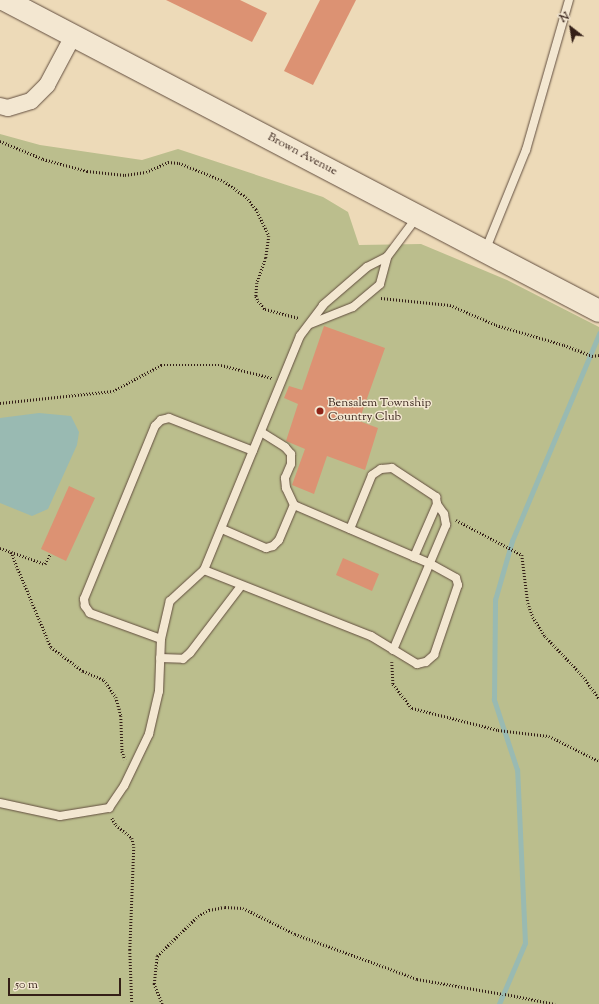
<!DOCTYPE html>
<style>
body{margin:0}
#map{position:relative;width:599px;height:1004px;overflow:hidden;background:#eddab8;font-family:"Sorts Mill Goudy",serif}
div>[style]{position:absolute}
.green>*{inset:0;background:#bbbe8d}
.water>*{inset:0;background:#99bab2}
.stream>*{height:4.5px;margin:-2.25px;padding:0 2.25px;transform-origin:2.25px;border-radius:2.25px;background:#99bab2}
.building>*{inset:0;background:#dc9273}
.path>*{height:2.5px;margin-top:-1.25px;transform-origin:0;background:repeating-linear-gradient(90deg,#341f17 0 1px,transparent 0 3px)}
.roads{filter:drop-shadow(0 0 1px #624e3f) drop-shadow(0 0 1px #624e3f)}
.lane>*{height:8px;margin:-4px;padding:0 4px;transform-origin:4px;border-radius:4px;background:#f3e7d1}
.street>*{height:16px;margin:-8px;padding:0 8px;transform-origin:8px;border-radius:8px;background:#f3e7d1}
.secondary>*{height:22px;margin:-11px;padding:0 11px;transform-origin:11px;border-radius:11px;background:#f3e7d1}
.dots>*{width:11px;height:11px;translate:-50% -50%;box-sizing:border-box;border:2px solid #f3e7d1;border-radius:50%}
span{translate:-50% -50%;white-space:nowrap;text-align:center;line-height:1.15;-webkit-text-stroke:3px #f3e7d1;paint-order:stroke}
.street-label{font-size:12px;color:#341f17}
.poi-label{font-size:12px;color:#341f17}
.left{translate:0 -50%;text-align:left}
.north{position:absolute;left:551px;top:8px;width:40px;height:40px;-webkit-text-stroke:3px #f3e7d1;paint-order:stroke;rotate:329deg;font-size:11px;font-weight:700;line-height:16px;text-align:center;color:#341f17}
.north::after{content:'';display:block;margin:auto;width:14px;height:18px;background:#341f17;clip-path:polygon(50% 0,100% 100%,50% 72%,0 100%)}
.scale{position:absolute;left:8px;top:978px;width:113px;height:18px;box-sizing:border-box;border:2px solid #341f17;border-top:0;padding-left:5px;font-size:12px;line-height:14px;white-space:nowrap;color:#341f17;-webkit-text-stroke:3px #f3e7d1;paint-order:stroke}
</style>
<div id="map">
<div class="green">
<div style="clip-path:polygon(0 134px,40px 145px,142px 160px,178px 149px,323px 197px,348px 212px,359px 245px,421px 244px,507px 280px,599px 327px,599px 1004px,0 1004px)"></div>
</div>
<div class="water">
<div style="clip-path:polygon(39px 413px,71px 416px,79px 432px,77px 445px,48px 509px,32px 516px,0 503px,0 418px)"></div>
</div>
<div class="stream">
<div style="left:499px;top:1004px;width:66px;rotate:-66.9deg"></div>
<div style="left:525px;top:943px;width:173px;rotate:-92.6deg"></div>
<div style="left:517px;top:770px;width:74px;rotate:-108.2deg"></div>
<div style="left:494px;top:700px;width:100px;rotate:-89.4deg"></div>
<div style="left:495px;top:600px;width:61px;rotate:-73.9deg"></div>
<div style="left:512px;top:541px;width:225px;rotate:-67.2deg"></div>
</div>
<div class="building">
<div style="clip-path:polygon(166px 0,240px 0,267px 13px,252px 42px)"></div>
<div style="clip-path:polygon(320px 0,356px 0,313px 85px,284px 71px)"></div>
<div style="clip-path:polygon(324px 326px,385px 348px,359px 421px,378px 428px,365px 470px,327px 456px,314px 494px,292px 485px,305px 449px,286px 441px,298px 404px,284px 398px,289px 386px,302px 390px)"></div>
<div style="clip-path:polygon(69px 486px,95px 498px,66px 561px,41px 549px)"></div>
<div style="clip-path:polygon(343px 558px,379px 574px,372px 591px,336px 575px)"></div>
</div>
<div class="path">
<div style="left:0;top:141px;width:47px;rotate:22.7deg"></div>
<div style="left:43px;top:159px;width:46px;rotate:15.3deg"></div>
<div style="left:87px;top:171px;width:38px;rotate:6deg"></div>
<div style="left:125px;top:175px;width:21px;rotate:-8deg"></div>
<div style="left:146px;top:172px;width:24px;rotate:-24deg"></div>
<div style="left:168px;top:162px;width:11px;rotate:5deg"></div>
<div style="left:179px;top:163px;width:48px;rotate:21.8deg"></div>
<div style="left:224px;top:181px;width:27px;rotate:36deg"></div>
<div style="left:246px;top:197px;width:16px;rotate:50deg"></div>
<div style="left:256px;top:209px;width:30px;rotate:64deg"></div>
<div style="left:269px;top:236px;width:22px;rotate:98deg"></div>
<div style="left:266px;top:258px;width:27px;rotate:110deg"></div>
<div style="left:257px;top:283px;width:13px;rotate:94deg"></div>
<div style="left:256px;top:296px;width:5px;rotate:68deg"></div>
<div style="left:258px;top:301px;width:11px;rotate:49deg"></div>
<div style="left:265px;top:309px;width:35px;rotate:15deg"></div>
<div style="left:381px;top:298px;width:69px;rotate:5.8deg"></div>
<div style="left:450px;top:305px;width:50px;rotate:23.5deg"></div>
<div style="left:496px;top:325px;width:71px;rotate:16.4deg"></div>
<div style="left:564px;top:345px;width:30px;rotate:21deg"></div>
<div style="left:592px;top:356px;width:7px;rotate:-8deg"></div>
<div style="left:0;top:403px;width:114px;rotate:-6.1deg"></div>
<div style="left:113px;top:391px;width:55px;rotate:-28.4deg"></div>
<div style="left:161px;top:365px;width:60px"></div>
<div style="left:221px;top:365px;width:53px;rotate:14.3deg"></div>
<div style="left:456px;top:520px;width:75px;rotate:27.9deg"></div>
<div style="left:522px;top:555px;width:48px;rotate:82.9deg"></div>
<div style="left:528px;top:603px;width:15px;rotate:70deg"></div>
<div style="left:533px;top:617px;width:22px;rotate:58deg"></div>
<div style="left:545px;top:636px;width:54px;rotate:46.5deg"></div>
<div style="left:582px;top:675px;width:29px;rotate:54deg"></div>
<div style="left:0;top:548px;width:48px;rotate:19.6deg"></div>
<div style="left:45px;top:564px;width:11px;rotate:-63deg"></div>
<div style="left:11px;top:552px;width:103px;rotate:67.2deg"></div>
<div style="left:51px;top:647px;width:40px;rotate:37deg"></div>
<div style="left:83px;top:671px;width:23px;rotate:23deg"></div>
<div style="left:104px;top:680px;width:21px;rotate:55deg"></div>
<div style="left:116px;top:697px;width:20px;rotate:75deg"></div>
<div style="left:121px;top:716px;width:35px;rotate:88deg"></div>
<div style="left:122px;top:751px;width:9px;rotate:69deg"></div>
<div style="left:392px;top:662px;width:22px;rotate:87deg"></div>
<div style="left:393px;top:684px;width:31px;rotate:52deg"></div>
<div style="left:412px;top:708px;width:89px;rotate:14.3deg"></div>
<div style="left:498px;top:730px;width:51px;rotate:6.7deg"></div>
<div style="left:549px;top:736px;width:56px;rotate:26.6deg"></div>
<div style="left:112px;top:818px;width:8px;rotate:60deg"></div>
<div style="left:116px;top:825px;width:21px;rotate:39deg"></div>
<div style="left:132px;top:838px;width:9px;rotate:77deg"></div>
<div style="left:134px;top:847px;width:103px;rotate:92.2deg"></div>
<div style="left:130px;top:950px;width:54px;rotate:87.9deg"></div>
<div style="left:505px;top:994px;width:51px;rotate:11.3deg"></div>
<div style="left:162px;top:1004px;width:22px;rotate:-112deg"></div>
<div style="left:154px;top:984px;width:28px;rotate:-84deg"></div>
<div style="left:157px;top:956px;width:57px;rotate:-44.3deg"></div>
<div style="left:198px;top:916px;width:13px;rotate:-29deg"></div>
<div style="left:209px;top:910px;width:16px;rotate:-11deg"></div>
<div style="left:225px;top:907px;width:18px;rotate:3deg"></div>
<div style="left:243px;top:908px;width:58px;rotate:26.6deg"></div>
<div style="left:295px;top:934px;width:130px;rotate:20.2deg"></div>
<div style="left:417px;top:979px;width:87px;rotate:9.9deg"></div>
</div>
<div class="roads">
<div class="lane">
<div style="left:485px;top:251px;width:109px;rotate:-67.9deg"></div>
<div style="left:526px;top:150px;width:156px;rotate:-74deg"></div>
<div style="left:310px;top:324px;width:46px;rotate:-21.6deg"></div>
<div style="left:353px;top:307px;width:35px;rotate:-40deg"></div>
<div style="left:380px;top:284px;width:28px;rotate:-75deg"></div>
<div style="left:387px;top:257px;width:50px;rotate:-53.1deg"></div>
<div style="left:222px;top:529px;width:48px;rotate:23.4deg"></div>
<div style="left:266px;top:548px;width:7px;rotate:-16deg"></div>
<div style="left:273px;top:546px;width:8px;rotate:-45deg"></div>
<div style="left:279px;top:540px;width:38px;rotate:-67deg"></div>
<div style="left:294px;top:505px;width:19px;rotate:-115deg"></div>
<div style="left:286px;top:488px;width:10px;rotate:-96deg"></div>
<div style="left:285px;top:478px;width:15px;rotate:-67deg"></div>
<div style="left:291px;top:464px;width:10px;rotate:-90deg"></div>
<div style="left:291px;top:454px;width:9px;rotate:-131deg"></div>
<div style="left:285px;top:447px;width:28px;rotate:-148deg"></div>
<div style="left:350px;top:529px;width:58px;rotate:-67.8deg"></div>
<div style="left:372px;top:475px;width:11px;rotate:-34deg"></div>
<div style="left:381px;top:469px;width:11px;rotate:-5deg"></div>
<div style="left:392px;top:468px;width:53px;rotate:33.4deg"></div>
<div style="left:436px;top:497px;width:7px;rotate:82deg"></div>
<div style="left:437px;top:504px;width:58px;rotate:113.5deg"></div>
<div style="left:204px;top:570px;width:180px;rotate:21.6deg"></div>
<div style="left:371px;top:636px;width:54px;rotate:31.3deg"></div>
<div style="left:417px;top:664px;width:9px;rotate:-13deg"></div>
<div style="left:426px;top:662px;width:11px;rotate:-41deg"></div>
<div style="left:434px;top:655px;width:74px;rotate:-71.1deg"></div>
<div style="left:458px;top:585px;width:7px;rotate:-106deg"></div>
<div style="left:456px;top:578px;width:29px;rotate:-151deg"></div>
<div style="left:431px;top:564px;width:149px;rotate:-156.7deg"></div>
<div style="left:161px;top:639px;width:76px;rotate:-159.9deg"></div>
<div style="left:90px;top:613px;width:9px;rotate:-126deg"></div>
<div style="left:85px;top:606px;width:7px;rotate:-98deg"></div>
<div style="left:84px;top:599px;width:187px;rotate:-67.7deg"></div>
<div style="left:155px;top:426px;width:8px;rotate:-45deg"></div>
<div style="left:161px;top:420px;width:8px;rotate:-14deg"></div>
<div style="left:169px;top:418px;width:90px;rotate:21.4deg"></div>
<div style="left:393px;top:650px;width:136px;rotate:-67deg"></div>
<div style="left:446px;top:525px;width:11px;rotate:-100deg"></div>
<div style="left:444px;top:514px;width:12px;rotate:-125deg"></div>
<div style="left:160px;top:658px;width:23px;rotate:2deg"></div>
<div style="left:183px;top:659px;width:9px;rotate:-41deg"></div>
<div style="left:190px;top:653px;width:84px;rotate:-52.7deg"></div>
<div style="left:0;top:803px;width:61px;rotate:12.2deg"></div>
<div style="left:60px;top:816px;width:50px;rotate:-9.3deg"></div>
<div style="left:109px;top:808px;width:27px;rotate:-56deg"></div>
<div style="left:124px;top:786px;width:58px;rotate:-64.3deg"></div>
<div style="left:149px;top:734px;width:44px;rotate:-76.9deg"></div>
<div style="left:159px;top:691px;width:52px;rotate:-87.8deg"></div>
<div style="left:161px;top:639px;width:39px;rotate:-77deg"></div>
<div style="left:170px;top:601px;width:46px;rotate:-42.4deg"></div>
<div style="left:204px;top:570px;width:253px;rotate:-67.7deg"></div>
<div style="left:300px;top:336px;width:39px;rotate:-53deg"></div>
<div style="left:323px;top:305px;width:58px;rotate:-40.8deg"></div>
<div style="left:367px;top:267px;width:22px;rotate:-27deg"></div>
</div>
<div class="street">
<div style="left:0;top:106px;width:8px;rotate:14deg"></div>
<div style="left:8px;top:108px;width:24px;rotate:-17deg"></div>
<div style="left:31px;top:101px;width:23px;rotate:-45deg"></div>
<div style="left:47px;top:85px;width:55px;rotate:-62deg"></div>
</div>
<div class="secondary">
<div style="left:5px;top:0;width:670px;rotate:27.64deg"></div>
</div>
</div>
<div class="dots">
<div style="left:320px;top:411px;background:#8f2418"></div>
</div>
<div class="street-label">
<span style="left:302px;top:155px;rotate:28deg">Brown Avenue</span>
</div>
<div class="poi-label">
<span class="left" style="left:328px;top:411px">Bensalem Township<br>Country Club</span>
</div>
<div class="north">N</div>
<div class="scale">50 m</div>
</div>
